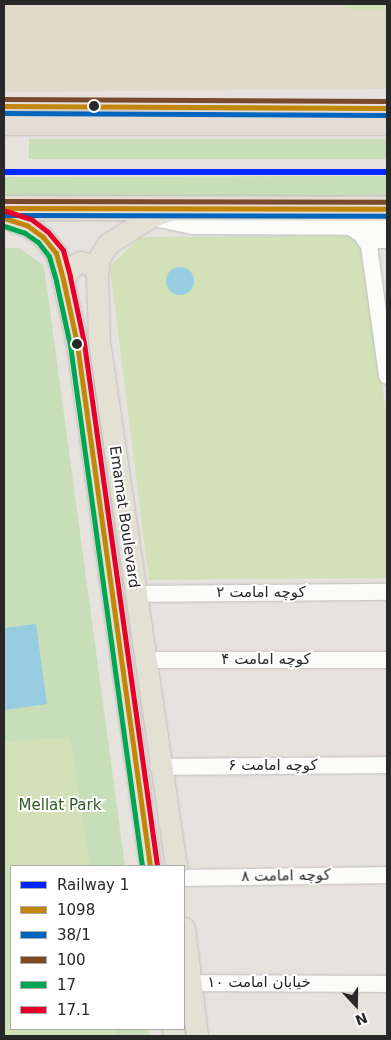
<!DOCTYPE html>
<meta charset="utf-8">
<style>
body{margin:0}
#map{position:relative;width:391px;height:1040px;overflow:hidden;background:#e6e2de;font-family:"DejaVu Sans",Cairo,sans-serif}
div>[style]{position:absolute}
.education>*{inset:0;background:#e0dacd}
.green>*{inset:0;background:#c8deb9}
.pitch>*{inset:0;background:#d2e1b8}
.water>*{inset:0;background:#98cde1}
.round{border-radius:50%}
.roads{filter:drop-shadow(0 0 1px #c0bebf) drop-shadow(0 0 1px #c0bebf)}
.minor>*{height:16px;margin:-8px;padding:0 8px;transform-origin:8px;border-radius:8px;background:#fbfbfa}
.major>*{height:21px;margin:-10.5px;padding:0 10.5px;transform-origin:10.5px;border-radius:10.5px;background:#e3e0d4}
.highway>*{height:24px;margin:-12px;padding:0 12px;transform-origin:12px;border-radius:12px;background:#e5dcd4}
.bus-1>*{height:5px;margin:-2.5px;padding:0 2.5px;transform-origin:2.5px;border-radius:2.5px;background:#c3860a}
.bus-2>*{height:5px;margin:-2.5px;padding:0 2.5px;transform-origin:2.5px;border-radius:2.5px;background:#0065bd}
.bus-3>*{height:5px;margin:-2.5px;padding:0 2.5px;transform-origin:2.5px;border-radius:2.5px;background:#7a4b2a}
.bus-4>*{height:5px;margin:-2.5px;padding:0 2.5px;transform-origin:2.5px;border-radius:2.5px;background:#00a651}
.bus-5>*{height:5px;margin:-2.5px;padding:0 2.5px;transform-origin:2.5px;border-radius:2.5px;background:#e4002b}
.rail-1>*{height:6px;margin:-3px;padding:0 3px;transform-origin:3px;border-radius:3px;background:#0026ff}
.dots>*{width:14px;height:14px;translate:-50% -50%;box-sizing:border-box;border:2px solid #fff;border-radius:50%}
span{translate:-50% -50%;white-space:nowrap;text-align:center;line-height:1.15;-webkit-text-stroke:4px #fff;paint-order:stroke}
.street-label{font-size:15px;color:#282828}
.park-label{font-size:15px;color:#2b5d20}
.frame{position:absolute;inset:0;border:5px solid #282828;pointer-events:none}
.legend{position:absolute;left:10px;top:865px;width:175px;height:165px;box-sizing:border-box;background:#fff;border:1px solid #a9a9a9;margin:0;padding:6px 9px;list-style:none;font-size:15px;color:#282828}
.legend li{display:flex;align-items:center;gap:10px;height:25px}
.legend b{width:25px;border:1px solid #a9a9a9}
.north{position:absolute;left:331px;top:980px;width:50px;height:50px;-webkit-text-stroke:4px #fff;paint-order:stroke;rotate:159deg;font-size:14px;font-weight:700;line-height:20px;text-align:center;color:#282828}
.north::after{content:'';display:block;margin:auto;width:18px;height:22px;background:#282828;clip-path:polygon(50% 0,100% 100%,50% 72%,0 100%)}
</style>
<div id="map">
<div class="education">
<div style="clip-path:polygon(4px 4px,387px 4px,387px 89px,4px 92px)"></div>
</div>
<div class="green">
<div style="clip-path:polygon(29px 139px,387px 139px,387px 159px,29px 159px)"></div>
<div style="clip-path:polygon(387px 176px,387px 196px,4px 197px,4px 177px)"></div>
<div style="clip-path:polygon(4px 248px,19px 248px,44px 266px,125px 866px,11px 866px,11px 1029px,148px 1029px,149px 1036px,4px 1036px)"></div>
</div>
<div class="pitch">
<div style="clip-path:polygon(341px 4px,387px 4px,387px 11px,354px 11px)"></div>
<div style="clip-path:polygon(362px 236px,387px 420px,387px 578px,149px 580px,110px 267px,140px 237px)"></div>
<div style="clip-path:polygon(70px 737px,90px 866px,11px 866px,11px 1029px,116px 1029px,117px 1036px,4px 1036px,4px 742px)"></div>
</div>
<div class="water">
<div class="round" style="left:166px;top:267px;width:28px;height:28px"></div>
<div style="clip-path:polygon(36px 624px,47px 704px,5px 710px,4px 628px)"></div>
</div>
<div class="roads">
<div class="minor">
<div style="left:150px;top:217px;width:43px;rotate:12.1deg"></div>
<div style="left:192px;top:226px;width:195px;rotate:0.3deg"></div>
<div style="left:352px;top:228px;width:11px;rotate:34deg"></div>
<div style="left:361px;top:234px;width:14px;rotate:56deg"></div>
<div style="left:369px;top:246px;width:131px;rotate:82.1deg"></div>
<div style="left:369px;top:246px;width:8px;rotate:-45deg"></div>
<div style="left:375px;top:240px;width:12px"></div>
<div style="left:136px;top:594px;width:251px;rotate:-0.5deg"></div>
<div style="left:145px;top:660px;width:242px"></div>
<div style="left:159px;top:767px;width:228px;rotate:-0.5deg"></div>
<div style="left:184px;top:878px;width:203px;rotate:-0.8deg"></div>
<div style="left:190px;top:983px;width:197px;rotate:0.3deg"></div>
</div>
<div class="major">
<div style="left:170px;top:210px;width:21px;rotate:161deg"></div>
<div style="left:150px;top:217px;width:50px;rotate:147.3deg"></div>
<div style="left:108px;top:244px;width:17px;rotate:123deg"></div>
<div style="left:99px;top:258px;width:17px;rotate:97deg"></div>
<div style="left:97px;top:275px;width:66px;rotate:88.3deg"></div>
<div style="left:99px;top:341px;width:531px;rotate:81.66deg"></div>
<div style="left:4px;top:218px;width:25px;rotate:18deg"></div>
<div style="left:28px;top:226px;width:19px;rotate:36deg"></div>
<div style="left:43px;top:237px;width:21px;rotate:51deg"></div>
<div style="left:56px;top:253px;width:27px;rotate:75deg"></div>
<div style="left:63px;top:279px;width:66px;rotate:77.8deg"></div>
<div style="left:77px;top:344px;width:527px;rotate:82.04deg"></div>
<div style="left:63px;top:279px;width:16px;rotate:-55deg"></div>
<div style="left:72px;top:266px;width:9px;rotate:-27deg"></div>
<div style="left:80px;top:262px;width:13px;rotate:13deg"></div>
<div style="left:93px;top:265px;width:11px;rotate:68deg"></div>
<div style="left:184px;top:928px;width:109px;rotate:83.1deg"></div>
<div style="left:173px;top:1029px;width:7px;rotate:82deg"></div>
</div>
<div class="highway">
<div style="left:4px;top:123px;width:383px"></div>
<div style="left:4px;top:208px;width:383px;rotate:0.1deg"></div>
</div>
</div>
<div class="bus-1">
<div style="left:4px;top:106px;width:383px;rotate:0.3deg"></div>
<div style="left:4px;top:208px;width:383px;rotate:0.1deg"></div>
<div style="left:4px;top:218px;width:25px;rotate:18deg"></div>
<div style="left:28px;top:226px;width:19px;rotate:36deg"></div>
<div style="left:43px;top:237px;width:21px;rotate:51deg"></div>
<div style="left:56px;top:253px;width:27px;rotate:75deg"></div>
<div style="left:63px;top:279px;width:66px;rotate:77.8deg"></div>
<div style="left:77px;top:344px;width:527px;rotate:82.04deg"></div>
</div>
<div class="bus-2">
<div style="left:4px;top:113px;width:383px;rotate:0.3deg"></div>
<div style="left:4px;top:215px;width:383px;rotate:0.1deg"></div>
</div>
<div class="bus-3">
<div style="left:4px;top:99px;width:383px;rotate:0.3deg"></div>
<div style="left:4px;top:201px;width:383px;rotate:0.1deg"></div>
</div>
<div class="bus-4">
<div style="left:4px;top:226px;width:22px;rotate:18deg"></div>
<div style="left:25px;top:233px;width:16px;rotate:35deg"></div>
<div style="left:38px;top:242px;width:18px;rotate:52deg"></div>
<div style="left:49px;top:256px;width:26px;rotate:74deg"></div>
<div style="left:56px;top:281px;width:66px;rotate:77.7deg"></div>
<div style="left:70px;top:345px;width:526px;rotate:82.13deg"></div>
</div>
<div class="bus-5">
<div style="left:6px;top:211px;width:26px;rotate:18deg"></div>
<div style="left:31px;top:219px;width:21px;rotate:37deg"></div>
<div style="left:48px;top:232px;width:23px;rotate:50deg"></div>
<div style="left:63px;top:250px;width:28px;rotate:75deg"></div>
<div style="left:70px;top:277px;width:67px;rotate:78deg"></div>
<div style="left:84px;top:343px;width:527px;rotate:82.04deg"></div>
</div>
<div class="rail-1">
<div style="left:4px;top:172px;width:383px"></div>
</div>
<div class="dots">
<div style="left:94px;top:106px;background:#282828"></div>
<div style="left:77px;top:344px;background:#282828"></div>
</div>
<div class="street-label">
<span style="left:124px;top:517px;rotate:82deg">Emamat Boulevard</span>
<span style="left:261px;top:593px">کوچه امامت ۲</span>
<span style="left:266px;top:660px">کوچه امامت ۴</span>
<span style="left:273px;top:766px">کوچه امامت ۶</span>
<span style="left:286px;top:876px;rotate:-1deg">کوچه امامت ۸</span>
<span style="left:259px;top:983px">خیابان امامت ۱۰</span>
</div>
<div class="park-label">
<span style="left:60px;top:806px">Mellat Park</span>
</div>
<div class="frame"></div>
<ul class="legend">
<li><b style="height:6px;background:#0026ff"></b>Railway 1</li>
<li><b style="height:6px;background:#c3860a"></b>1098</li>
<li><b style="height:6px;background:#0065bd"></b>38/1</li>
<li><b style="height:6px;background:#7a4b2a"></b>100</li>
<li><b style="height:6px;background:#00a651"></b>17</li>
<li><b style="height:6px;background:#e4002b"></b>17.1</li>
</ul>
<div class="north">N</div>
</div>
